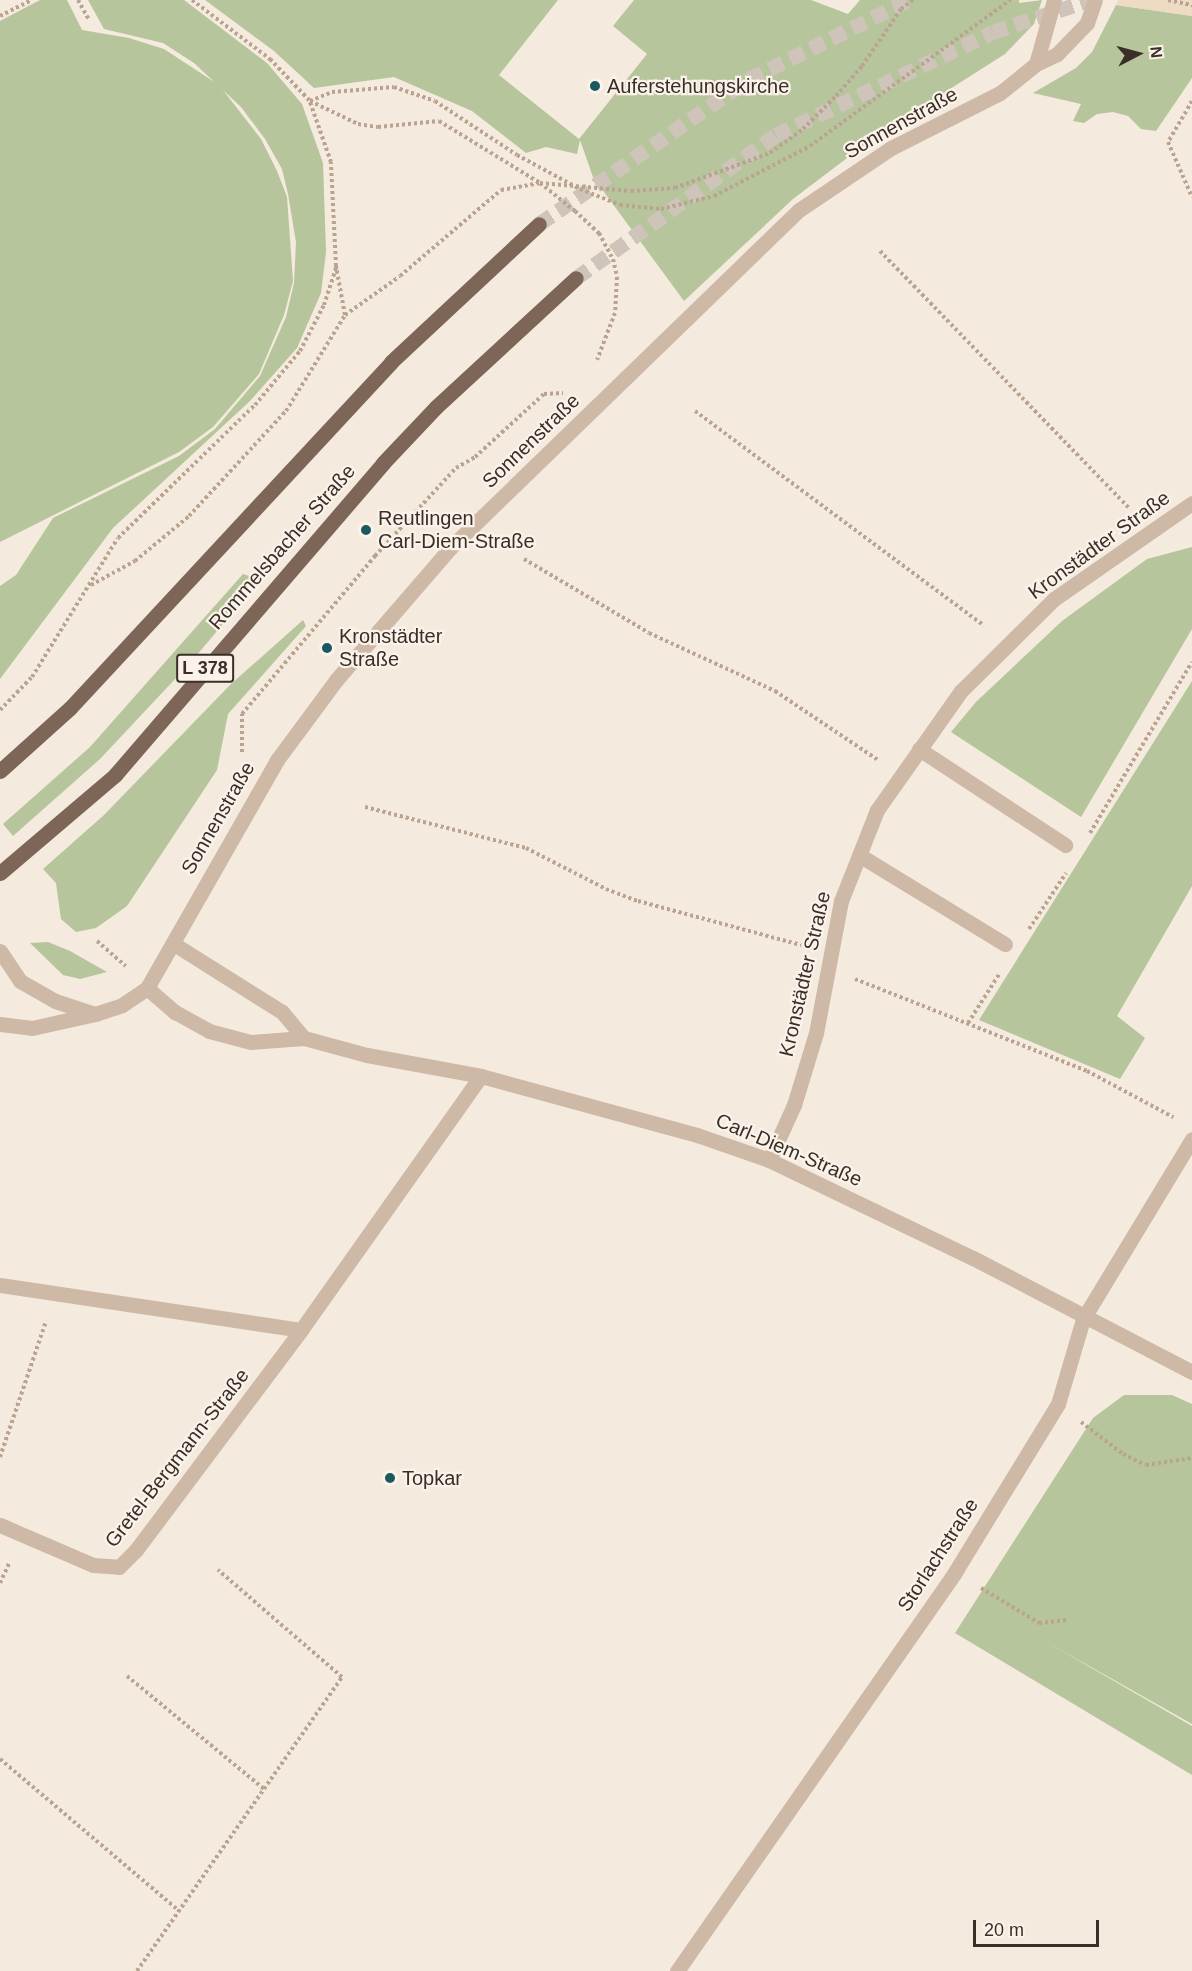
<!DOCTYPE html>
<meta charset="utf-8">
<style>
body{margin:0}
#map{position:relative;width:1192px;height:1971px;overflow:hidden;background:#f4eadd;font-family:Helvetica,sans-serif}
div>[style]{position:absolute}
.green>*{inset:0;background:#b6c59b}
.plaza>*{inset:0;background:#eddbc2}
.primary-tunnel>*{height:15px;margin-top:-7.5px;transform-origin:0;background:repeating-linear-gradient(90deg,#cfc4b9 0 15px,transparent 0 23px)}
.path>*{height:4px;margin-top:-2px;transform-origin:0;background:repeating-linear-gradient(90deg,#baa391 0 3px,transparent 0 6px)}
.lane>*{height:15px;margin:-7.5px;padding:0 7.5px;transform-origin:7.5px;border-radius:7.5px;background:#ceb9a7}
.street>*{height:15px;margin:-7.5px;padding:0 7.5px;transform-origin:7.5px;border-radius:7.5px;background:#ceb9a7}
.primary>*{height:15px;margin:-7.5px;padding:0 7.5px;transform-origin:7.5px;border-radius:7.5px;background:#7d6558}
.dots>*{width:16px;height:16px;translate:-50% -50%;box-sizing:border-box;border:3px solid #fbf3ea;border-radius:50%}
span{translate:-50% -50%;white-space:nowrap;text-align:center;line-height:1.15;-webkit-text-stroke:4.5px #fbf3ea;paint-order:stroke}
.shield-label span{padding:2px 4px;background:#fbf3ea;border:2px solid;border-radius:4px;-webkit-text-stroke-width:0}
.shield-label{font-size:18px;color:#3a2e28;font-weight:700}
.poi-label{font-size:20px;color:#3a2e28}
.left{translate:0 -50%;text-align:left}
.street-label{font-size:20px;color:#3a2e28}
.north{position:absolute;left:1108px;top:24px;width:60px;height:60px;-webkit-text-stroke:4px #fbf3ea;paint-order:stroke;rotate:84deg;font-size:16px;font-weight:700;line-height:24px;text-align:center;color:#3a2e28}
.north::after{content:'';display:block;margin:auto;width:21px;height:27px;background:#3a2e28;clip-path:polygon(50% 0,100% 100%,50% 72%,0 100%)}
.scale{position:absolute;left:973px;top:1920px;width:126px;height:27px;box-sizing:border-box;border:3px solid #3a2e28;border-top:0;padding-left:8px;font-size:18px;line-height:21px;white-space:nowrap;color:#3a2e28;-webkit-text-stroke:4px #fbf3ea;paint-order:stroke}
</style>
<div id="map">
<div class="green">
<div style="clip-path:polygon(40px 0,67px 0,82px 30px,129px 38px,164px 49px,219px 85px,261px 139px,277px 171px,287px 197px,293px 281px,284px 315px,259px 374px,213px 427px,179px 452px,0 542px,0 21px)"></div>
<div style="clip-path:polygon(88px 0,184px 0,267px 63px,302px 104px,323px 163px,326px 252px,321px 293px,297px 348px,250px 401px,113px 528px,0 679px,0 586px,16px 575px,53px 518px,179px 456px,215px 429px,260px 376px,286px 317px,294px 283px,296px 242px,288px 194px,282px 169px,265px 139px,241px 107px,194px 63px,163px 43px,104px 29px)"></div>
<div style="clip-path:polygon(205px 0,558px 0,499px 75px,579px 139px,647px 54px,613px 26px,634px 0,811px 0,848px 14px,860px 0,1019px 0,1019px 3px,1042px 0,1034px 24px,1005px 54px,876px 136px,793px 199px,684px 301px,593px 177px,580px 140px,577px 154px,546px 147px,526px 153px,472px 111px,394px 77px,314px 88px,274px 51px)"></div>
<div style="clip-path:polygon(1116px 5px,1192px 16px,1192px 78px,1156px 131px,1141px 129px,1128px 116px,1113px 112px,1097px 114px,1084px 123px,1073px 121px,1081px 104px,1033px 93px,1076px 68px,1092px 52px)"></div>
<div style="clip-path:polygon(1192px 547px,1192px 629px,1081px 817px,951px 732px,976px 702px,1062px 621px,1147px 559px)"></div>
<div style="clip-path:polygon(243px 574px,260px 580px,191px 662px,100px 759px,13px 836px,3px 824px,90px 747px)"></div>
<div style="clip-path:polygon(303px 620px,306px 626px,228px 714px,217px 770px,127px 906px,96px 928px,76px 932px,61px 919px,56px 883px,43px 869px,104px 815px,230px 685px)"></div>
<div style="clip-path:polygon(1192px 681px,1192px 886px,1117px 1016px,1145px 1038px,1120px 1079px,979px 1020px)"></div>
<div style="clip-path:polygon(48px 942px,70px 951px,107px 972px,80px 979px,63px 975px,30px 943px)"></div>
<div style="clip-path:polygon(1124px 1395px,1172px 1395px,1192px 1404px,1192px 1724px,1043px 1640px,1192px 1726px,1192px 1775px,955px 1633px,1093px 1418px)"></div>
</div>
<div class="plaza">
<div style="clip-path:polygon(1118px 0,1192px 0,1192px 16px,1116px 5px)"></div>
</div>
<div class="primary-tunnel">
<div style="left:539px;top:224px;width:255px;rotate:-34.6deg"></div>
<div style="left:749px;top:79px;width:178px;rotate:-26.3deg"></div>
<div style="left:576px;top:278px;width:246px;rotate:-35.6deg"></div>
<div style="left:776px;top:135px;width:240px;rotate:-25.4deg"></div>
<div style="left:993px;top:32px;width:102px;rotate:-18.3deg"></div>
</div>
<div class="path">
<div style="left:78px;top:0;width:23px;rotate:61deg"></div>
<div style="left:192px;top:0;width:98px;rotate:37.1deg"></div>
<div style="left:270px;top:59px;width:58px;rotate:46.4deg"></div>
<div style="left:310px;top:101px;width:53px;rotate:25.6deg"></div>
<div style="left:358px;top:124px;width:20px;rotate:9deg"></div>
<div style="left:378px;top:127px;width:61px;rotate:-5.6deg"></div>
<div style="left:439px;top:121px;width:119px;rotate:31.5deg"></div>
<div style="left:540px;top:183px;width:45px;rotate:38.7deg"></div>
<div style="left:575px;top:211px;width:33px;rotate:43deg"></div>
<div style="left:599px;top:233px;width:30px;rotate:62deg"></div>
<div style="left:613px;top:259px;width:18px;rotate:77deg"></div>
<div style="left:617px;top:277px;width:36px;rotate:93deg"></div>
<div style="left:615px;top:313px;width:50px;rotate:111deg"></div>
<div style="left:1168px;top:0;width:25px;rotate:12deg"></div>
<div style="left:0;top:16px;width:35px;rotate:-27deg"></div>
<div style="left:310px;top:101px;width:24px;rotate:-22deg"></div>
<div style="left:332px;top:92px;width:62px;rotate:-4.6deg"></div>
<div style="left:394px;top:87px;width:43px;rotate:18.9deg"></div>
<div style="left:435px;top:101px;width:98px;rotate:33.4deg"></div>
<div style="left:517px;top:155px;width:72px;rotate:28.4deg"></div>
<div style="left:580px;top:189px;width:43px;rotate:21.8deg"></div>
<div style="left:620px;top:205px;width:41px;rotate:5.6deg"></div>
<div style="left:661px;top:209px;width:55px;rotate:-13.8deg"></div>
<div style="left:714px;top:196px;width:108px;rotate:-27.5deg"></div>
<div style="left:810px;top:146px;width:248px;rotate:-36.1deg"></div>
<div style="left:1192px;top:101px;width:48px;rotate:120.3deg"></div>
<div style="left:1168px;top:142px;width:60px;rotate:66.4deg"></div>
<div style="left:880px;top:251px;width:359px;rotate:45.9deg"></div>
<div style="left:345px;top:315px;width:67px;rotate:-35.3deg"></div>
<div style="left:400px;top:276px;width:133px;rotate:-40.4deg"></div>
<div style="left:501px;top:190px;width:40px;rotate:-10deg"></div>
<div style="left:540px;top:183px;width:91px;rotate:5deg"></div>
<div style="left:631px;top:191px;width:44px;rotate:-3.9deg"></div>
<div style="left:675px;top:188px;width:101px;rotate:-20.2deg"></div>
<div style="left:770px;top:153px;width:41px;rotate:-36deg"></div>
<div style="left:803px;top:129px;width:47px;rotate:-45deg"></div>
<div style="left:836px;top:96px;width:40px;rotate:-49deg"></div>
<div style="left:862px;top:66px;width:69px;rotate:-55.6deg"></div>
<div style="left:901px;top:9px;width:15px;rotate:-37deg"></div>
<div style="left:695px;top:411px;width:360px;rotate:36.6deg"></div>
<div style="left:524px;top:559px;width:145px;rotate:30.6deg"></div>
<div style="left:649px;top:633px;width:139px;rotate:24.7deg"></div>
<div style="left:775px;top:691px;width:124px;rotate:33.8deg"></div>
<div style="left:91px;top:585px;width:50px;rotate:-28.6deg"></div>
<div style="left:135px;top:561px;width:70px;rotate:-39.8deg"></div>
<div style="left:189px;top:516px;width:143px;rotate:-47.3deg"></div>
<div style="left:286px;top:411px;width:113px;rotate:-58.4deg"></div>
<div style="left:345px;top:315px;width:50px;rotate:-100.4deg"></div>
<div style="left:336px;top:266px;width:104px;rotate:-92.8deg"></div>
<div style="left:331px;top:162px;width:64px;rotate:-109.3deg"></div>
<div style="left:0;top:710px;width:46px;rotate:-45.9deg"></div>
<div style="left:32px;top:677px;width:163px;rotate:-58.3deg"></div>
<div style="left:118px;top:538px;width:191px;rotate:-44.2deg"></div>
<div style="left:255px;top:405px;width:70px;rotate:-50.2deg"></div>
<div style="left:300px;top:351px;width:52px;rotate:-62.4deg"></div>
<div style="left:324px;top:305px;width:40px;rotate:-72deg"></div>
<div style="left:242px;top:752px;width:38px;rotate:-90deg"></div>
<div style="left:242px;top:714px;width:207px;rotate:-49.9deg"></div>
<div style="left:375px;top:556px;width:120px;rotate:-47.4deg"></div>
<div style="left:456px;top:468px;width:22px;rotate:-30deg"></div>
<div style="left:475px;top:457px;width:93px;rotate:-42.4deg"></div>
<div style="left:544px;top:394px;width:19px;rotate:-3deg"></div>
<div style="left:365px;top:807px;width:166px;rotate:14.3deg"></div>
<div style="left:526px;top:848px;width:90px;rotate:27.1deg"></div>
<div style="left:606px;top:889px;width:34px;rotate:21deg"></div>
<div style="left:638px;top:901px;width:169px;rotate:15.1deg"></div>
<div style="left:1090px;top:833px;width:199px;rotate:-59.2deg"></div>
<div style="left:1029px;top:929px;width:67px;rotate:-56.5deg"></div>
<div style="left:97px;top:941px;width:38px;rotate:41deg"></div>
<div style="left:855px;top:979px;width:250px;rotate:21.6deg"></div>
<div style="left:1087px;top:1071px;width:98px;rotate:28.1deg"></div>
<div style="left:968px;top:1023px;width:59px;rotate:-57.4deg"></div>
<div style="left:1081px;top:1422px;width:53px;rotate:37.3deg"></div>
<div style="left:1123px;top:1454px;width:25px;rotate:26deg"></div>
<div style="left:1146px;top:1465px;width:47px;rotate:-8.7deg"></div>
<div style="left:0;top:1457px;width:144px;rotate:-71.3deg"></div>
<div style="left:0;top:1583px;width:23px;rotate:-65deg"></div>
<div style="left:981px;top:1588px;width:68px;rotate:31.1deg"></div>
<div style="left:1039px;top:1623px;width:29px;rotate:-6deg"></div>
<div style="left:127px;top:1676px;width:178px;rotate:39.5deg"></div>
<div style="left:0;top:1759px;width:235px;rotate:40.3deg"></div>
<div style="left:137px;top:1971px;width:358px;rotate:-55.1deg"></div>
<div style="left:342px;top:1677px;width:164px;rotate:-139.2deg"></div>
</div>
<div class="lane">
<div style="left:919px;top:749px;width:175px;rotate:33.3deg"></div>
<div style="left:859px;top:855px;width:171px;rotate:31.4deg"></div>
</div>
<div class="street">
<div style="left:1036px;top:64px;width:66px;rotate:-74.3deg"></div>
<div style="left:174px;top:944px;width:128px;rotate:32.2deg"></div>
<div style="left:282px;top:1012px;width:34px;rotate:50deg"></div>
<div style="left:0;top:951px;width:36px;rotate:56deg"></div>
<div style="left:20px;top:981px;width:40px;rotate:29.7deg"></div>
<div style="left:55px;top:1001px;width:40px;rotate:18deg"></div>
<div style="left:147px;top:988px;width:37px;rotate:41deg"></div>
<div style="left:175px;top:1012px;width:39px;rotate:29deg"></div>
<div style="left:209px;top:1031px;width:43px;rotate:14.7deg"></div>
<div style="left:251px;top:1042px;width:53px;rotate:-4.3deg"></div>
<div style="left:304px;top:1038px;width:65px;rotate:15.1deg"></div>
<div style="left:367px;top:1055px;width:116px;rotate:10.4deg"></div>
<div style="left:481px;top:1076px;width:224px;rotate:15.3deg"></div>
<div style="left:697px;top:1135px;width:76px;rotate:19.1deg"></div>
<div style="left:769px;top:1160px;width:226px;rotate:25.7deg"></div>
<div style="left:973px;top:1258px;width:247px;rotate:27.5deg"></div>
<div style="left:0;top:1024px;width:32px;rotate:7deg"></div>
<div style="left:32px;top:1028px;width:65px;rotate:-12.5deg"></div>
<div style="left:95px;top:1014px;width:28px;rotate:-18deg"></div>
<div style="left:122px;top:1005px;width:30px;rotate:-34deg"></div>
<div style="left:147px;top:988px;width:262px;rotate:-60.3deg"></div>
<div style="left:277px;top:760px;width:101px;rotate:-53.5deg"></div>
<div style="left:337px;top:679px;width:173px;rotate:-49.2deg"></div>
<div style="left:450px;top:548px;width:486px;rotate:-44.1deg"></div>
<div style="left:799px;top:210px;width:111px;rotate:-34deg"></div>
<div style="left:891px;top:148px;width:122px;rotate:-26.8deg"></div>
<div style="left:1000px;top:93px;width:46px;rotate:-38.9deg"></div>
<div style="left:1036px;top:64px;width:23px;rotate:-25deg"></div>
<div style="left:1057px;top:54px;width:43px;rotate:-45.9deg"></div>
<div style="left:1087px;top:23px;width:24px;rotate:-71deg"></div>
<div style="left:769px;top:1160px;width:60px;rotate:-65.6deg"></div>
<div style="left:794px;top:1105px;width:75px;rotate:-73deg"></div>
<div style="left:816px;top:1033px;width:134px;rotate:-79.3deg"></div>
<div style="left:841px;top:901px;width:98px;rotate:-68.4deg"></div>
<div style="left:877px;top:810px;width:146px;rotate:-54.8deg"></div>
<div style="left:961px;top:691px;width:131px;rotate:-44.7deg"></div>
<div style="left:1054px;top:599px;width:168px;rotate:-34.8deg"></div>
<div style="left:0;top:1285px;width:304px;rotate:8.5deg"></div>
<div style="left:0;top:1525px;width:101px;rotate:23.3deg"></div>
<div style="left:93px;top:1565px;width:26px;rotate:4deg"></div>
<div style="left:119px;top:1567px;width:24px;rotate:-45deg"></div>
<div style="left:136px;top:1550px;width:275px;rotate:-53.1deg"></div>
<div style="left:301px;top:1330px;width:311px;rotate:-54.7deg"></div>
<div style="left:677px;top:1971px;width:486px;rotate:-55.1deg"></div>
<div style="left:955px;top:1572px;width:197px;rotate:-58.5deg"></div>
<div style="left:1058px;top:1404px;width:89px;rotate:-73.6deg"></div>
<div style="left:1083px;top:1319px;width:210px;rotate:-58.8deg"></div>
</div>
<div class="primary">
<div style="left:0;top:771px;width:94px;rotate:-42deg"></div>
<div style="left:70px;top:708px;width:472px;rotate:-47.1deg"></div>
<div style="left:391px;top:362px;width:202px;rotate:-43deg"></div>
<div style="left:0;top:873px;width:151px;rotate:-40.4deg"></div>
<div style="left:115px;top:775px;width:411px;rotate:-49.3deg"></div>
<div style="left:383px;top:463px;width:77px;rotate:-46.6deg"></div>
<div style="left:436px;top:407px;width:190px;rotate:-42.7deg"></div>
</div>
<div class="dots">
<div style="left:595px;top:86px;background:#1a595f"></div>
<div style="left:366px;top:530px;background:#1a595f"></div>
<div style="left:327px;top:648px;background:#1a595f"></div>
<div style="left:390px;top:1478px;background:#1a595f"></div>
</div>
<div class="shield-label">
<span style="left:205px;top:668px">L 378</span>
</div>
<div class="poi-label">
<span class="left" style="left:607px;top:86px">Auferstehungskirche</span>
<span class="left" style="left:378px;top:530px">Reutlingen<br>Carl-Diem-Straße</span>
<span class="left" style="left:339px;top:648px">Kronstädter<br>Straße</span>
<span class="left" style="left:402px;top:1478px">Topkar</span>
</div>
<div class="street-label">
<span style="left:901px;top:123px;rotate:-29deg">Sonnenstraße</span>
<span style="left:531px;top:441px;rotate:-44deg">Sonnenstraße</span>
<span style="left:1099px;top:545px;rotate:-36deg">Kronstädter Straße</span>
<span style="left:282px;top:547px;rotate:-49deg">Rommelsbacher Straße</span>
<span style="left:218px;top:818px;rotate:-60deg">Sonnenstraße</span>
<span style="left:805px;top:974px;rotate:-77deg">Kronstädter Straße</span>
<span style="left:789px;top:1150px;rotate:23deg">Carl-Diem-Straße</span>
<span style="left:177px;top:1458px;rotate:-52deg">Gretel-Bergmann-Straße</span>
<span style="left:938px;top:1555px;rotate:-57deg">Storlachstraße</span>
</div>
<div class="north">N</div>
<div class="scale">20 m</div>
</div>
